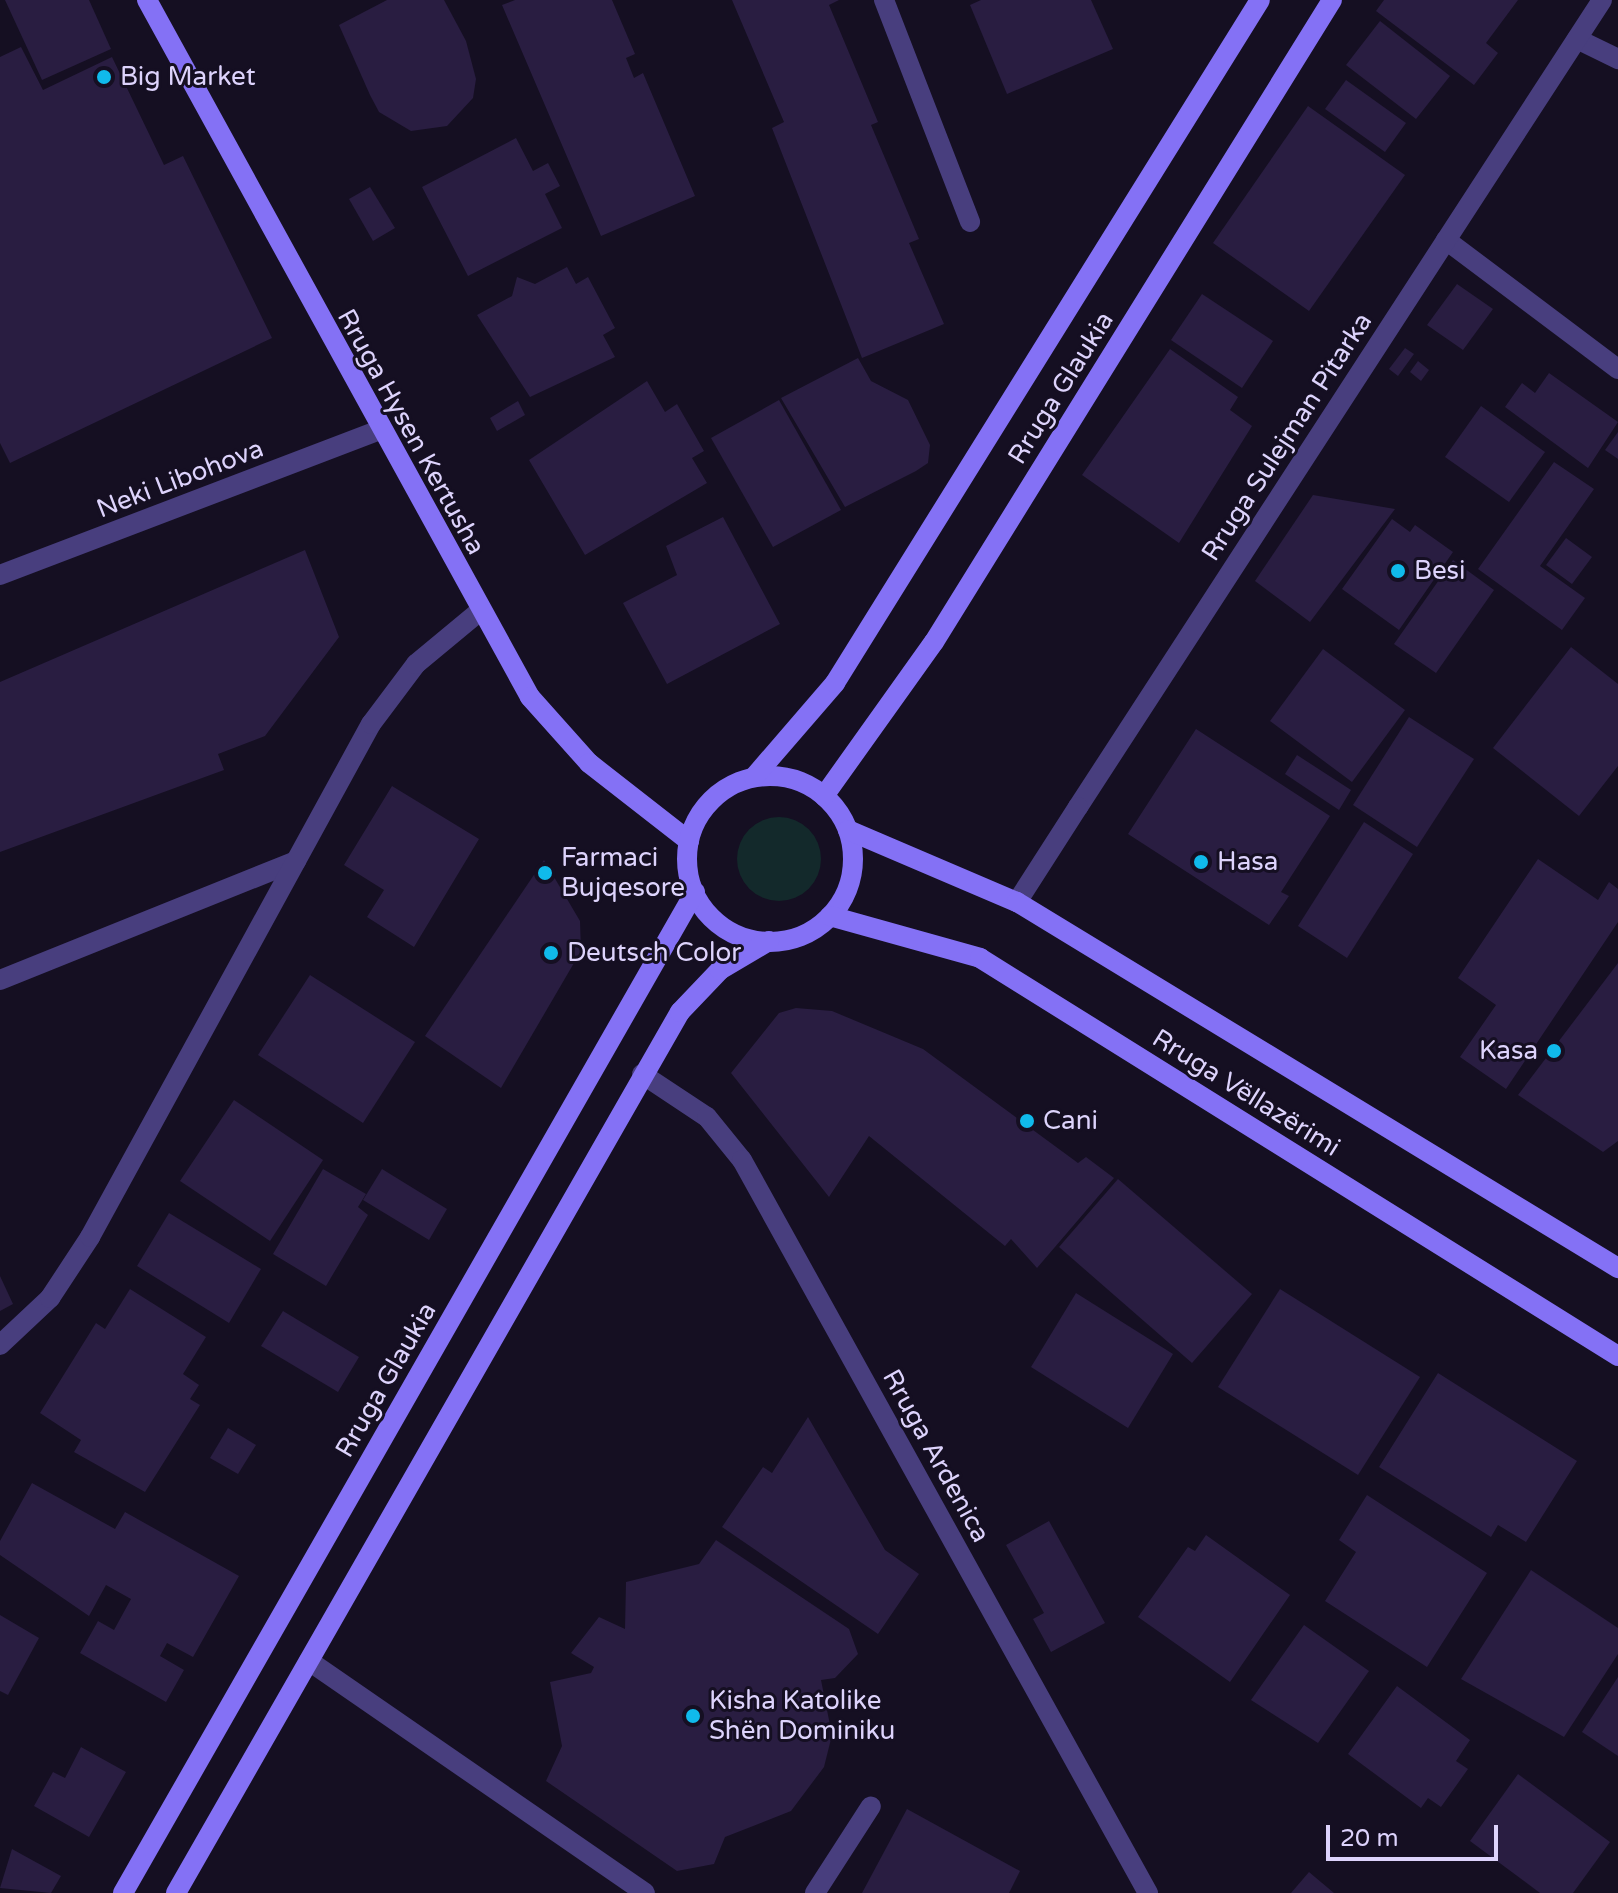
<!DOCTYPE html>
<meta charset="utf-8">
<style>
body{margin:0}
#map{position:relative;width:1618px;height:1893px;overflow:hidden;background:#150f22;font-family:"Varela Round",sans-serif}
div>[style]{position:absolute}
.green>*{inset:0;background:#13292b}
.round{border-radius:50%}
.building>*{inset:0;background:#291d41}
.service>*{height:20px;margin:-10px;padding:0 10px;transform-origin:10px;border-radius:10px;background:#483e7e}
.minor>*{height:20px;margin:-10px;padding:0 10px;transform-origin:10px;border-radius:10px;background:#483e7e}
.tertiary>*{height:20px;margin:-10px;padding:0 10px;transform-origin:10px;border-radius:10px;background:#483e7e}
.secondary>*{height:20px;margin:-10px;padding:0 10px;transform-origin:10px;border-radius:10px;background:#8471f5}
.secondary>.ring{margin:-10px;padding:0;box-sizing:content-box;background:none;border:20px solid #8471f5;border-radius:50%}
.dots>*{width:22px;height:22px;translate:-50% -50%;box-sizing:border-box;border:4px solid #150f22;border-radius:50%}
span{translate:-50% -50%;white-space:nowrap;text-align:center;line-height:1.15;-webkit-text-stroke:6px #150f22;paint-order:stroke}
.poi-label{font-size:26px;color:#ddd3fc}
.left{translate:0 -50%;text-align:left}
.right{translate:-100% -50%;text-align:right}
.street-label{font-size:26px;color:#ddd3fc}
.scale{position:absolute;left:1326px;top:1825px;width:172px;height:36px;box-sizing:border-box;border:4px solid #ddd3fc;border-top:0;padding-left:10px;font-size:24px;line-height:28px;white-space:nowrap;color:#ddd3fc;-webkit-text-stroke:6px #150f22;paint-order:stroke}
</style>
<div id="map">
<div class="green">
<div class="round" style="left:737px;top:817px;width:84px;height:84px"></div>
</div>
<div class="building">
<div style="clip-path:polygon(5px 0,89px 0,111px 49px,42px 80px)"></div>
<div style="clip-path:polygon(387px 0,444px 0,466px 41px,476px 79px,473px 98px,447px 126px,411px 131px,379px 112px,370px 95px,339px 25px)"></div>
<div style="clip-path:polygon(515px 0,612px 0,635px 54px,626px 58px,634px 78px,643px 73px,695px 196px,601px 236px,502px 5px)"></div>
<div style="clip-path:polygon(732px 0,839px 0,829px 5px,878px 122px,871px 125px,919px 239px,909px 243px,944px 324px,862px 358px,772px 128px,784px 122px)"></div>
<div style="clip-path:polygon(981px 0,1091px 0,1113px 49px,1007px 94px,970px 5px)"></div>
<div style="clip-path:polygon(1384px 0,1518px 0,1486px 43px,1498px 53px,1474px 85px,1376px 11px)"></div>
<div style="clip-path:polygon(1380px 21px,1450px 76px,1416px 119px,1346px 65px)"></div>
<div style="clip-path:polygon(21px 47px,43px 90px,112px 57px,164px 165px,183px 156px,272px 338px,10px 463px,0 443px,0 57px)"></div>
<div style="clip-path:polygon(1346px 80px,1406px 123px,1385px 152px,1325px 109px)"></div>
<div style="clip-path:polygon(1308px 106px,1405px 175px,1309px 311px,1213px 243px)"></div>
<div style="clip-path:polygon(516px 138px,533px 171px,548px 163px,560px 186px,545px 194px,562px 228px,468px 276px,422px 187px)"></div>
<div style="clip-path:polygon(370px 187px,395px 228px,373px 241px,349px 199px)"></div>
<div style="clip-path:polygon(567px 267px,576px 284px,588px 277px,615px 328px,603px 335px,615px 357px,530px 397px,477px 315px,512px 296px,517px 277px,535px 284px)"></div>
<div style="clip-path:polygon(1457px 284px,1493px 309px,1463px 350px,1427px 325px)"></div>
<div style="clip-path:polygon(1202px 294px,1273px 341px,1242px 388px,1171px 340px)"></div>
<div style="clip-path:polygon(1405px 348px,1414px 354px,1398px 376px,1389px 369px)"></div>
<div style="clip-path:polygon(1170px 349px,1238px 397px,1230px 410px,1252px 426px,1179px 543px,1082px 475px)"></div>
<div style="clip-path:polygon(858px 358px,871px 381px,908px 400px,930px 445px,928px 463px,916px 471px,845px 507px,781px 398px)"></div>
<div style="clip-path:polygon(1418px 361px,1429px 370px,1421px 381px,1410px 372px)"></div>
<div style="clip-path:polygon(1549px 373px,1618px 422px,1588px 468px,1505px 407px,1522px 383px,1535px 393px)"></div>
<div style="clip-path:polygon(647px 381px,665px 412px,677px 404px,704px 451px,692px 458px,707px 483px,585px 555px,529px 460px)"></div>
<div style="clip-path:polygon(779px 400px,841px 510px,773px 547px,711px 438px)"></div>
<div style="clip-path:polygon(518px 401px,525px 415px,497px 431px,490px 418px)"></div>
<div style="clip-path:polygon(1481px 406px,1545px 452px,1509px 502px,1445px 457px)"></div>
<div style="clip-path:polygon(1618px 432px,1618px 459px,1605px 450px)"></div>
<div style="clip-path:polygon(1554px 462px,1594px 489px,1540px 566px,1585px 598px,1562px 630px,1478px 569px)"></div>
<div style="clip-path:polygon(1313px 495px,1395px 509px,1310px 622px,1255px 581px)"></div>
<div style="clip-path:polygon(723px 517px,780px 624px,667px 684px,623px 603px,677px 575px,666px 546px)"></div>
<div style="clip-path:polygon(1392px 519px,1410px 532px,1415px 525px,1453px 552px,1399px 630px,1342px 589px)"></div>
<div style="clip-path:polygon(1566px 538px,1592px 557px,1572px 584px,1546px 565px)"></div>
<div style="clip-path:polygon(305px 550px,339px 637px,265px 736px,218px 754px,224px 770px,0 852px,0 682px)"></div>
<div style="clip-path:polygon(1453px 560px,1494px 590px,1436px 673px,1394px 644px)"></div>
<div style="clip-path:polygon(1571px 647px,1618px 684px,1618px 766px,1579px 816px,1493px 748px)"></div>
<div style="clip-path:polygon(1323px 649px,1405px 710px,1352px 782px,1270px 721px)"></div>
<div style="clip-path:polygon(1409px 717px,1474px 759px,1417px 847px,1353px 805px)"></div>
<div style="clip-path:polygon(1196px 729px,1330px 816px,1281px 892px,1289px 896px,1269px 925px,1128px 834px)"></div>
<div style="clip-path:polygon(1297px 755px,1351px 790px,1339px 810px,1285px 774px)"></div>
<div style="clip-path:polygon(392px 786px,479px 839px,414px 947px,367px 917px,384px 890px,344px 865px)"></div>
<div style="clip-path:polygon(1364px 822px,1413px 854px,1347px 958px,1298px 926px)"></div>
<div style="clip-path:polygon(1538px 859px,1598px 900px,1609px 882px,1618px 889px,1618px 922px,1506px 1089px,1460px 1057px,1496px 1005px,1458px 978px)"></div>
<div style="clip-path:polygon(544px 860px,580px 921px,581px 951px,501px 1088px,425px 1036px)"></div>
<div style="clip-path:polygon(1618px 963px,1618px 1141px,1603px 1152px,1518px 1095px)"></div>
<div style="clip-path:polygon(310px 975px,415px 1042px,363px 1123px,258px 1055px)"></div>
<div style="clip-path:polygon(796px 1008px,832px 1011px,923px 1049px,1078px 1163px,1086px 1157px,1114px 1178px,1037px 1268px,1011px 1239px,1005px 1246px,869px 1136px,829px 1197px,731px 1073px,779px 1013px)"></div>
<div style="clip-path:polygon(234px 1100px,323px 1160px,270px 1241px,180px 1181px)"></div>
<div style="clip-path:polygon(323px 1169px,366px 1194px,358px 1207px,368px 1215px,326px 1286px,273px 1254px)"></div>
<div style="clip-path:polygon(382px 1169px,447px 1209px,429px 1240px,363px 1200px)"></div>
<div style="clip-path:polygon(1118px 1179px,1252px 1294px,1192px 1363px,1059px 1247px)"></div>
<div style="clip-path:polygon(169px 1213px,261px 1269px,229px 1323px,137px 1266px)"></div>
<div style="clip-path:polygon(0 1276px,13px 1304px,0 1311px)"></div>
<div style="clip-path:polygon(130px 1289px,206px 1337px,183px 1374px,199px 1385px,190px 1399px,200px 1405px,145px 1492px,74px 1452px,81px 1440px,40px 1413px,96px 1323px,105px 1329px)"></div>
<div style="clip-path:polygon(1280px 1289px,1420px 1377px,1358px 1475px,1218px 1387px)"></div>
<div style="clip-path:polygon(1076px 1293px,1173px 1354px,1128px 1428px,1031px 1367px)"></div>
<div style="clip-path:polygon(283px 1311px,359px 1357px,338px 1392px,261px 1346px)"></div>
<div style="clip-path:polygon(1438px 1373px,1577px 1461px,1526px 1542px,1498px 1525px,1491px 1537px,1379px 1467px)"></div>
<div style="clip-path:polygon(808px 1417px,885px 1550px,919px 1574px,878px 1634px,722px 1527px,763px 1467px,772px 1473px)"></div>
<div style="clip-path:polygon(228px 1428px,256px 1445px,238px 1474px,210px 1458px)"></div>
<div style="clip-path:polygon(32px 1483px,115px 1529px,125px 1512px,239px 1576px,193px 1657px,167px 1643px,160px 1656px,184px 1670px,166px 1702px,80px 1653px,98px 1621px,114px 1630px,131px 1599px,106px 1585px,89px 1616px,0 1555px,0 1541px)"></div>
<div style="clip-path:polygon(1367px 1495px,1487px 1573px,1427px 1667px,1325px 1601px,1356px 1552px,1339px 1540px)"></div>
<div style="clip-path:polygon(1049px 1521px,1105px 1623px,1051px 1652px,1033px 1619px,1044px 1613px,1006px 1545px)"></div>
<div style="clip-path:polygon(1206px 1535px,1290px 1595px,1230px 1682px,1138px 1617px,1188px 1547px,1195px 1551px)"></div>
<div style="clip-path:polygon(716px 1540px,849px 1629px,858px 1654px,835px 1678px,821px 1680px,832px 1735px,824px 1767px,791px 1811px,725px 1837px,714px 1864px,677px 1871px,546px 1781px,562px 1746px,550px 1682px,591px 1673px,594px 1667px,571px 1653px,599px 1617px,625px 1629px,626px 1582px,699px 1564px)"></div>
<div style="clip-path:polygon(1531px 1570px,1618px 1628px,1618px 1654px,1564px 1737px,1461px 1679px)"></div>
<div style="clip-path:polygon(0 1615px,39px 1638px,8px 1695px,0 1691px)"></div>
<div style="clip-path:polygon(1304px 1625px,1369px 1671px,1318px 1743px,1251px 1700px)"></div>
<div style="clip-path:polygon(1618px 1677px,1618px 1756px,1582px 1732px)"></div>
<div style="clip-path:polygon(1397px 1686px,1470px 1740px,1456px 1761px,1468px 1769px,1441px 1807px,1428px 1798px,1421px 1808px,1348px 1754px)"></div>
<div style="clip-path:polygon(81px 1747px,126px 1772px,89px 1837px,34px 1806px,53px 1772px,65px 1778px)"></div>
<div style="clip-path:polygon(1518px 1774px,1610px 1842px,1573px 1893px,1540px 1893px,1470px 1841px)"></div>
<div style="clip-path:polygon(907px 1809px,1020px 1871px,1009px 1893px,862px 1893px)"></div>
<div style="clip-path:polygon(12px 1849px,61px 1876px,51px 1893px,0 1888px)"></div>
<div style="clip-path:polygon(1309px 1872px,1334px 1893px,1291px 1893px)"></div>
</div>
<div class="service">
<div style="left:0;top:980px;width:319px;rotate:-21.9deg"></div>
<div style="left:0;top:1345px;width:69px;rotate:-43.2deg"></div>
<div style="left:50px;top:1298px;width:73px;rotate:-56.7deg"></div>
<div style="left:90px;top:1237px;width:585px;rotate:-61.29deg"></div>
<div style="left:371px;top:724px;width:75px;rotate:-53.1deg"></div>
<div style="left:416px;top:664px;width:85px;rotate:-39.7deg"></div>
<div style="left:309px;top:1661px;width:408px;rotate:34.6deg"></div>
<div style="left:815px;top:1893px;width:103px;rotate:-57.2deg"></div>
</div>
<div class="minor">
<div style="left:884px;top:0;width:238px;rotate:68.8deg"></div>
<div style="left:1577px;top:39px;width:46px;rotate:26deg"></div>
<div style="left:1446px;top:240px;width:215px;rotate:36.9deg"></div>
<div style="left:0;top:575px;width:404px;rotate:-20.9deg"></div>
<div style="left:1078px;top:807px;width:962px;rotate:-57deg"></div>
<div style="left:642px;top:1074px;width:78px;rotate:33.5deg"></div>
<div style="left:707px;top:1117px;width:55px;rotate:50.9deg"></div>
<div style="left:742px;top:1160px;width:838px;rotate:61.02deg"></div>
</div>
<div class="tertiary">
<div style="left:1017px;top:902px;width:113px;rotate:-57.3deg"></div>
</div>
<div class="secondary">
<div style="left:147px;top:0;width:795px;rotate:61.21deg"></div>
<div style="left:530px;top:697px;width:89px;rotate:48.2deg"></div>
<div style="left:589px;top:763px;width:127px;rotate:38deg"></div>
<div class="ring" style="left:687px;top:776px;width:146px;height:146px"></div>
<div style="left:754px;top:777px;width:124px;rotate:-49.2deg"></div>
<div style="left:835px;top:683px;width:804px;rotate:-58.11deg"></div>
<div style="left:824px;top:796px;width:189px;rotate:-54.5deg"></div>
<div style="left:934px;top:642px;width:755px;rotate:-58.2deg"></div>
<div style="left:848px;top:830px;width:184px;rotate:23.1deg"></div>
<div style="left:1017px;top:902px;width:704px;rotate:31.34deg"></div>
<div style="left:830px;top:916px;width:156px;rotate:15.6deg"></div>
<div style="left:980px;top:958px;width:752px;rotate:31.96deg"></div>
<div style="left:123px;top:1893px;width:1153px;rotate:-60.26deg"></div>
<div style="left:176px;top:1893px;width:1015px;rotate:-60.23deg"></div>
<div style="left:680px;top:1012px;width:58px;rotate:-46.4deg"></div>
<div style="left:720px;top:970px;width:57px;rotate:-30.6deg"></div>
</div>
<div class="dots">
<div style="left:104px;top:77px;background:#10baeb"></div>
<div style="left:1398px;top:571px;background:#10baeb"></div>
<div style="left:1201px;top:862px;background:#10baeb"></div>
<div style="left:545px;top:873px;background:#10baeb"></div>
<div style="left:551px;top:953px;background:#10baeb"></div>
<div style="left:1554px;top:1051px;background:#10baeb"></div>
<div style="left:1027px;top:1121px;background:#10baeb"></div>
<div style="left:693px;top:1716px;background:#10baeb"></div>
</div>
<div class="poi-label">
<span class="left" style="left:120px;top:77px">Big Market</span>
<span class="left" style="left:1414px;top:571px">Besi</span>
<span class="left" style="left:561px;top:873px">Farmaci<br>Bujqesore</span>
<span class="left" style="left:1217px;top:862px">Hasa</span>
<span class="left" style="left:567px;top:953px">Deutsch Color</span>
<span class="right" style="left:1538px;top:1051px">Kasa</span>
<span class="left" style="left:1043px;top:1121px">Cani</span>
<span class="left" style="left:709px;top:1716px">Kisha Katolike<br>Shën Dominiku</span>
</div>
<div class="street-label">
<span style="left:1061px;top:388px;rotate:-58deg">Rruga Glaukia</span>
<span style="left:411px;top:432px;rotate:61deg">Rruga Hysen Kertusha</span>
<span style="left:1287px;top:437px;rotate:-57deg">Rruga Sulejman Pitarka</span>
<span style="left:180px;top:479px;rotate:-21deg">Neki Libohova</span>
<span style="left:1246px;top:1093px;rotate:32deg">Rruga Vëllazërimi</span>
<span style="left:386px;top:1380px;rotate:-60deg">Rruga Glaukia</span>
<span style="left:936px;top:1456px;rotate:61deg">Rruga Ardenica</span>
</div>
<div class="scale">20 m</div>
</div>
